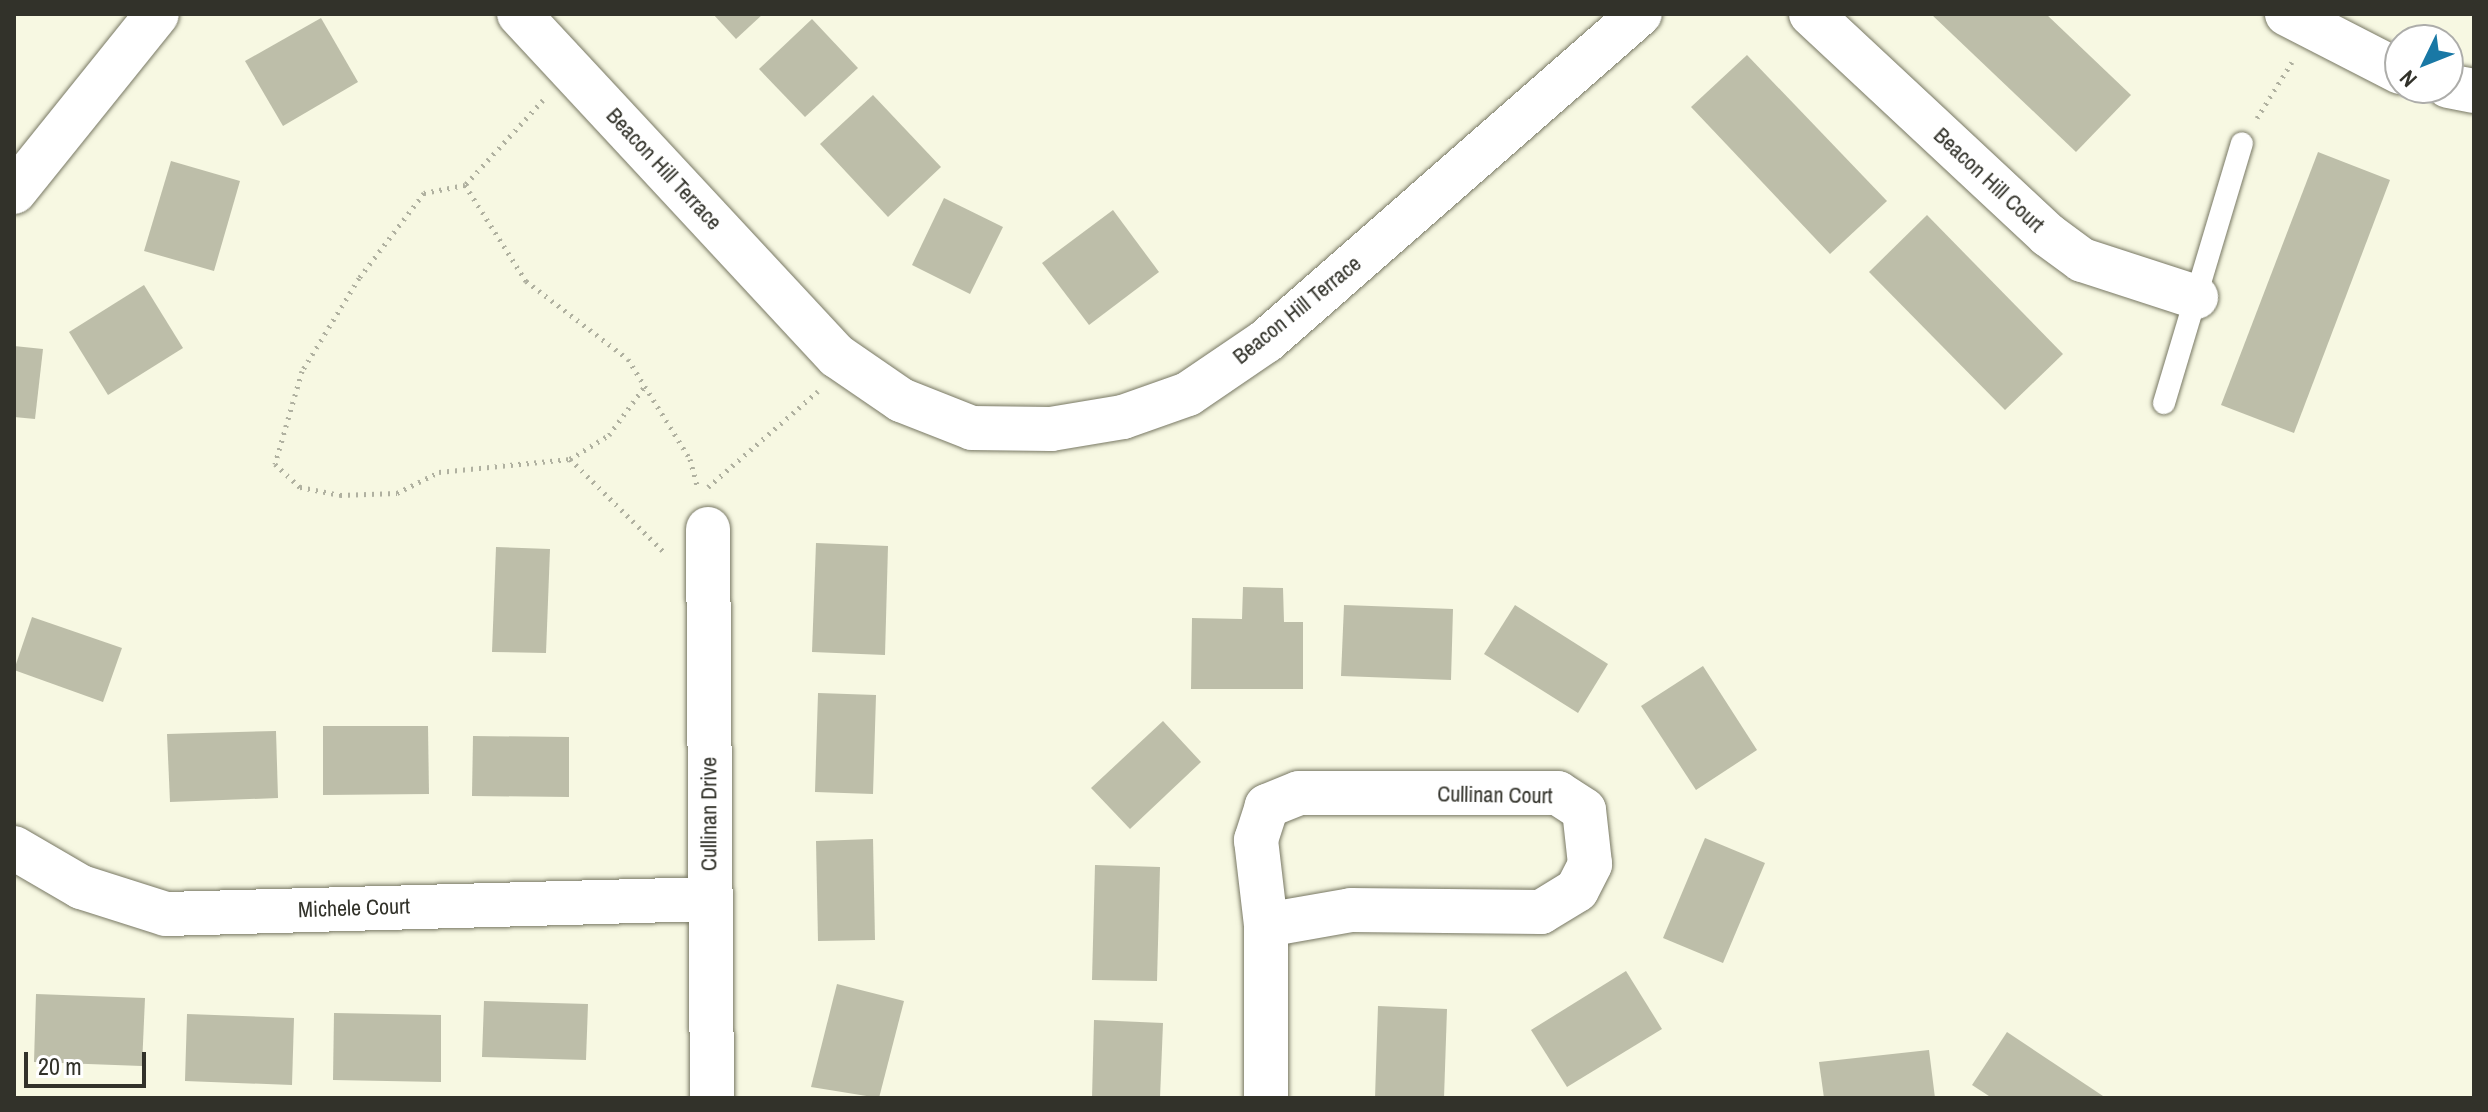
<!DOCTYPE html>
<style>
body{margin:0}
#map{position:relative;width:2488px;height:1112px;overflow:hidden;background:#f7f8e2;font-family:"Archivo Narrow",sans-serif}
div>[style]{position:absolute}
.building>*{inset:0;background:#bdbea9}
.path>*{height:5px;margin-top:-2.5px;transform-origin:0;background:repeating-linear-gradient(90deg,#b0b1a0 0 2px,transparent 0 8px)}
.roads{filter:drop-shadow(0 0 2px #787864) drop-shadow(0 0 2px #787864)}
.service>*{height:22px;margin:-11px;padding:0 11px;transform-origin:11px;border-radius:11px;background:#fff}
.minor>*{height:44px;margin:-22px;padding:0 22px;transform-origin:22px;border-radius:22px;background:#fff}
span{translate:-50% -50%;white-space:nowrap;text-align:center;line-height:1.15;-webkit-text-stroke:7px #fff;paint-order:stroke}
.street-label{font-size:22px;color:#32322a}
.frame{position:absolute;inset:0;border:16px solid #32322a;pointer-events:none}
.north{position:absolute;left:2384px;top:24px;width:80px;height:80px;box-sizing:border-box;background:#fff;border:2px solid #adadaa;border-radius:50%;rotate:227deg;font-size:22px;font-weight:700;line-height:32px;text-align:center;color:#32322a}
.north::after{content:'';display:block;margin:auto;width:28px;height:36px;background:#1978a5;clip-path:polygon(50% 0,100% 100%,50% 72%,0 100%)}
.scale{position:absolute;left:24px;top:1052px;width:122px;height:36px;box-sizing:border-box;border:4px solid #32322a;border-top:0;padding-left:10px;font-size:24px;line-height:28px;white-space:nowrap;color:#32322a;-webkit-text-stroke:6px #fff;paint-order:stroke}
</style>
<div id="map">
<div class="building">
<div style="clip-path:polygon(713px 14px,763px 14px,736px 39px)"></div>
<div style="clip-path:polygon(1931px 14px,2046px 14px,2131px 95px,2076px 152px)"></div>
<div style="clip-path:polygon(321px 18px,358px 82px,283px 126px,245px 61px)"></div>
<div style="clip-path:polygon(812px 19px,858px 68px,805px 117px,759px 69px)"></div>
<div style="clip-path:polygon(1747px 55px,1887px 201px,1830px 254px,1691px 107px)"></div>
<div style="clip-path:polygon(873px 95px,941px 167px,888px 217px,820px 144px)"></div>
<div style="clip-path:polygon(2318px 152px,2390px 180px,2294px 433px,2221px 405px)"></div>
<div style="clip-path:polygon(171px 161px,240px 181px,214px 271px,144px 251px)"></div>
<div style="clip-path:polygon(944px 198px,1003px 227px,970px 294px,912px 265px)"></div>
<div style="clip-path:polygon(1113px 210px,1159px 272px,1089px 325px,1042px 263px)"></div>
<div style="clip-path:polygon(1927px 215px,2063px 354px,2005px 410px,1869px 272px)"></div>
<div style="clip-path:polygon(144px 285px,183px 348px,108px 395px,69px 332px)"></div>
<div style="clip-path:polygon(14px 346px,43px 349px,35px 419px,14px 417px)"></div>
<div style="clip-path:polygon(816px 543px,888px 546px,885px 655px,812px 652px)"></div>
<div style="clip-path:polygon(496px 547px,550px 549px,546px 653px,492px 652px)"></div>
<div style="clip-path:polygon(1243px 587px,1283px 588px,1284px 622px,1303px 622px,1303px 689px,1191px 689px,1192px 618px,1242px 619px)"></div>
<div style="clip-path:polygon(1344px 605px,1453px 609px,1451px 680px,1341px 676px)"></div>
<div style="clip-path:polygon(1515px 605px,1608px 664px,1578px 713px,1484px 654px)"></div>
<div style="clip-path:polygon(32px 617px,122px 648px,103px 702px,14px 670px)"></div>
<div style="clip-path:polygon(1703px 666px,1757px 750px,1696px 790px,1641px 706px)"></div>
<div style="clip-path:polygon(818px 693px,876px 695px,873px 794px,815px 792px)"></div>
<div style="clip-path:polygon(1163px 721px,1201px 762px,1130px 829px,1091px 788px)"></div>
<div style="clip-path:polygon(323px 726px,428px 726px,429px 794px,323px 795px)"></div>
<div style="clip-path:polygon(276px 731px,278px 798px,170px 802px,167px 734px)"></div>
<div style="clip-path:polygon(473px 736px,569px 737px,569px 797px,472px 796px)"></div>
<div style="clip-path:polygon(1705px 838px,1765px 863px,1723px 963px,1663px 938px)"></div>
<div style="clip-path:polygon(873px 839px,875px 940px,818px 941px,816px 841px)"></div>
<div style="clip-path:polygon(1095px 865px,1160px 867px,1157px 981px,1092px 980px)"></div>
<div style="clip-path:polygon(1626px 971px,1662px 1029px,1567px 1087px,1531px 1030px)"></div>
<div style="clip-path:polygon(837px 984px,904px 1001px,879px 1098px,811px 1087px)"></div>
<div style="clip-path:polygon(36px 994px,145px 998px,142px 1066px,34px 1062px)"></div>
<div style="clip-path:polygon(484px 1001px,588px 1004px,586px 1060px,482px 1057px)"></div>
<div style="clip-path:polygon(1378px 1006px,1447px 1009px,1444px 1098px,1375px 1098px)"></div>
<div style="clip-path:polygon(334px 1013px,441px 1015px,441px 1082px,333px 1080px)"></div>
<div style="clip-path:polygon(187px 1014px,294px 1018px,292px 1085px,185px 1081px)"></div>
<div style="clip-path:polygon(1094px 1020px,1163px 1023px,1160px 1098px,1092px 1098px)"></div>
<div style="clip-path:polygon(2007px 1032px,2106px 1098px,1992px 1098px,1972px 1085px)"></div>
<div style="clip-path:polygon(1929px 1050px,1935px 1098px,1824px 1098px,1819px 1062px)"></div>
</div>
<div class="path">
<div style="left:543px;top:100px;width:115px;rotate:132.5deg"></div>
<div style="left:465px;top:185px;width:114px;rotate:57.6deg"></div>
<div style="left:526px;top:281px;width:128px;rotate:37.4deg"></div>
<div style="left:628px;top:359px;width:118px;rotate:58.2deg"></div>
<div style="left:690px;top:459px;width:30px;rotate:75deg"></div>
<div style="left:2257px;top:118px;width:66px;rotate:-58deg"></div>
<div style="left:465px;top:185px;width:42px;rotate:169deg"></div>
<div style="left:424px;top:193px;width:107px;rotate:127.4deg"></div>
<div style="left:359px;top:278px;width:109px;rotate:121.5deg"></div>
<div style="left:302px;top:371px;width:97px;rotate:106.2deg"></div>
<div style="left:275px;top:464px;width:34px;rotate:43deg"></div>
<div style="left:300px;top:487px;width:41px;rotate:11.3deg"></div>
<div style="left:340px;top:495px;width:57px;rotate:-2deg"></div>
<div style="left:397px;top:493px;width:47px;rotate:-26.6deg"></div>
<div style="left:439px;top:472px;width:132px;rotate:-5.7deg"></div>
<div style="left:570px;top:459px;width:46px;rotate:-31.6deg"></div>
<div style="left:609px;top:435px;width:61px;rotate:-53.7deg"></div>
<div style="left:570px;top:459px;width:135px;rotate:44.7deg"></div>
<div style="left:708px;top:487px;width:146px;rotate:-41.1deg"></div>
</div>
<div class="roads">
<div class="service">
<div style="left:2164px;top:403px;width:271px;rotate:-73.3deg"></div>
</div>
<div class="minor">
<div style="left:519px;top:14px;width:467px;rotate:47.1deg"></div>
<div style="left:837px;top:356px;width:78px;rotate:34.5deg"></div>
<div style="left:901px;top:400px;width:76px;rotate:21.5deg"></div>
<div style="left:972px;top:428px;width:79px;rotate:0.7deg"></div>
<div style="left:1051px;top:429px;width:73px;rotate:-9.5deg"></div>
<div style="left:1123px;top:417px;width:69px;rotate:-19.5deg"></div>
<div style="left:1188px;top:394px;width:94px;rotate:-34.2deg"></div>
<div style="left:1266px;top:341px;width:497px;rotate:-41.2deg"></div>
<div style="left:1811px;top:14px;width:324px;rotate:43deg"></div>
<div style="left:2048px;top:235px;width:42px;rotate:36.3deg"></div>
<div style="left:2082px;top:260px;width:120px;rotate:18deg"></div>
<div style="left:2287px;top:14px;width:127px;rotate:27.2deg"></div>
<div style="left:2448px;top:86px;width:26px;rotate:11deg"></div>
<div style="left:14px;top:192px;width:228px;rotate:-51.2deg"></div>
<div style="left:708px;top:529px;width:569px;rotate:89.6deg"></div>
<div style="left:14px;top:848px;width:78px;rotate:30.2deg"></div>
<div style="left:81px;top:887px;width:89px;rotate:17.6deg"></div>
<div style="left:166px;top:914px;width:543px;rotate:-1.58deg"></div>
<div style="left:1266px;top:925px;width:86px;rotate:-10deg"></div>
<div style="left:1351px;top:910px;width:190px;rotate:0.6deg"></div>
<div style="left:1541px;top:912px;width:42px;rotate:-31.4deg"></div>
<div style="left:1577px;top:890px;width:29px;rotate:-63deg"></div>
<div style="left:1590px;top:864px;width:54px;rotate:-96.3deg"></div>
<div style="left:1584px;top:810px;width:31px;rotate:-147deg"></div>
<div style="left:1558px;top:793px;width:259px;rotate:180deg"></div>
<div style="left:1299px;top:793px;width:35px;rotate:158deg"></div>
<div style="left:1267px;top:806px;width:36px;rotate:108deg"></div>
<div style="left:1256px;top:840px;width:86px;rotate:83.3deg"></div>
<div style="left:1266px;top:925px;width:173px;rotate:90deg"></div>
</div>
</div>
<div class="street-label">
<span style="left:664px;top:169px;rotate:47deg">Beacon Hill Terrace</span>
<span style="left:1989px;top:180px;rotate:43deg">Beacon Hill Court</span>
<span style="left:1297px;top:310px;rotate:-39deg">Beacon Hill Terrace</span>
<span style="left:1495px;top:795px;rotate:1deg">Cullinan Court</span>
<span style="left:709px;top:814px;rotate:-90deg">Cullinan Drive</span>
<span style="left:354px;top:908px;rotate:-2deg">Michele Court</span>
</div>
<div class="frame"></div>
<div class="north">N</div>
<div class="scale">20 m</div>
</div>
